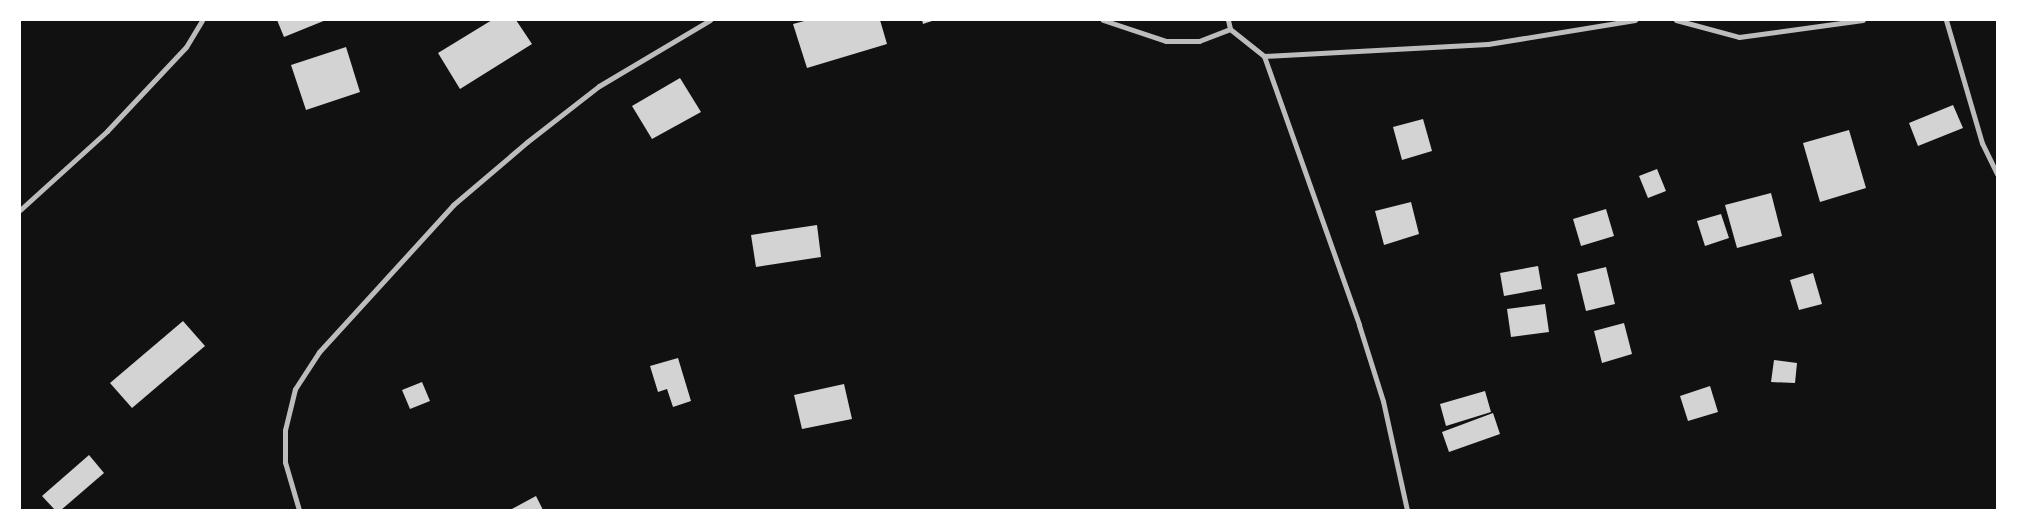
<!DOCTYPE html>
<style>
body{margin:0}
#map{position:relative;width:2017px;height:530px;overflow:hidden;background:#111;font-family:Signika,sans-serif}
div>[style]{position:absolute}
.building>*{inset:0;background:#d3d3d3}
.minor>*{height:5px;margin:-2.5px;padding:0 2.5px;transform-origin:2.5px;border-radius:2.5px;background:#bcbcbc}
span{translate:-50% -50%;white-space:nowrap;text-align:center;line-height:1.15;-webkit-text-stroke:5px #fff;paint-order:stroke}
.frame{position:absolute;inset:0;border:21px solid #fff;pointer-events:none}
</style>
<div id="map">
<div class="building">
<div style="clip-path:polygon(277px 20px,326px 20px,284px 37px)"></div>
<div style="clip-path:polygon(492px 20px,516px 20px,532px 44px,460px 89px,438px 53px)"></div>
<div style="clip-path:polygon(808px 20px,880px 20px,887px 44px,807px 68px,793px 24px)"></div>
<div style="clip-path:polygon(922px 20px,935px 20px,923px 24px)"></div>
<div style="clip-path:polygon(346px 47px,360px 92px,306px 110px,291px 65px)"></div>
<div style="clip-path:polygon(680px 78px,701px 112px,652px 139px,632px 106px)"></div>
<div style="clip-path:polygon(1953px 105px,1963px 128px,1918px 146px,1909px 123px)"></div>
<div style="clip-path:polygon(1423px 119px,1432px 151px,1402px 160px,1393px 127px)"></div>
<div style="clip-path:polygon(1849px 130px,1866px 188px,1820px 202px,1803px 143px)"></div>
<div style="clip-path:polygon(1657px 169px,1666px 191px,1648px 198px,1639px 176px)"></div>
<div style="clip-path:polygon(1771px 193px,1782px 236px,1737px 248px,1725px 205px)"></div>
<div style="clip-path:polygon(1411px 202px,1419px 234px,1384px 245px,1375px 211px)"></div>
<div style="clip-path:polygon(1606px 209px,1614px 236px,1581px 246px,1573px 219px)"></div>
<div style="clip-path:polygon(1721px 214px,1729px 238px,1705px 246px,1697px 221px)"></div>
<div style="clip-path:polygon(817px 225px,821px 257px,756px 267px,751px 235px)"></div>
<div style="clip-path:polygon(1538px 266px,1542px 289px,1504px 296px,1500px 273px)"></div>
<div style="clip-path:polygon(1606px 267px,1615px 304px,1586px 311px,1577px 274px)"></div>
<div style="clip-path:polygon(1813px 273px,1822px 304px,1799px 310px,1790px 280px)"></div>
<div style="clip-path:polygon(1545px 304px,1549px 332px,1511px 337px,1507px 309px)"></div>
<div style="clip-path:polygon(183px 321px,205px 346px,132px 408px,110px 383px)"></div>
<div style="clip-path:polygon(1624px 323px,1632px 354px,1602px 363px,1594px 331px)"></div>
<div style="clip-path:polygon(678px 358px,691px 401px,673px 407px,667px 389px,658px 392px,650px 366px)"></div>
<div style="clip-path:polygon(1774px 360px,1797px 363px,1795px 383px,1771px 382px)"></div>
<div style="clip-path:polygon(422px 382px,430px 401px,410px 409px,402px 390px)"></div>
<div style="clip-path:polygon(844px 384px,852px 419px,802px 429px,794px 395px)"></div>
<div style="clip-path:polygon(1710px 386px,1718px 412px,1688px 421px,1680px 396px)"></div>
<div style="clip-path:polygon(1485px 391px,1491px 412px,1446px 426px,1440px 404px)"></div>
<div style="clip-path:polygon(1493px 413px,1500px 434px,1449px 452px,1442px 432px)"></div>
<div style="clip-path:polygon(89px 455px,104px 473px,61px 510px,55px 510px,42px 496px)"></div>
<div style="clip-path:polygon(536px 496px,543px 510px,510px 510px)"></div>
</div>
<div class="minor">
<div style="left:1103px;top:20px;width:66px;rotate:18.4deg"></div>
<div style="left:1166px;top:41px;width:33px"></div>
<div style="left:1199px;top:41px;width:33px;rotate:-21deg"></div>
<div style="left:1228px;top:20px;width:9px;rotate:77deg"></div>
<div style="left:1230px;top:29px;width:43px;rotate:38.5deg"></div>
<div style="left:1264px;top:56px;width:285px;rotate:70.5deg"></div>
<div style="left:1359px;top:325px;width:80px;rotate:72.5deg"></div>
<div style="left:1383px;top:401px;width:112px;rotate:77.6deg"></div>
<div style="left:1676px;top:20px;width:65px;rotate:15.1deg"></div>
<div style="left:1739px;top:37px;width:125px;rotate:-7.8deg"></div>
<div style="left:1946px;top:20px;width:128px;rotate:73.7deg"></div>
<div style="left:1982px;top:143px;width:34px;rotate:64deg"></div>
<div style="left:1264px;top:56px;width:224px;rotate:-3.1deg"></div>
<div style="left:1488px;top:44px;width:149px;rotate:-9.3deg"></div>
<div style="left:20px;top:210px;width:118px;rotate:-42.2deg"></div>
<div style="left:107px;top:131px;width:115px;rotate:-46.8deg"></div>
<div style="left:186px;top:47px;width:31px;rotate:-59deg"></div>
<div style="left:299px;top:510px;width:50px;rotate:-106.3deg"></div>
<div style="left:285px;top:462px;width:32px;rotate:-90deg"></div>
<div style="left:285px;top:430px;width:42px;rotate:-76.3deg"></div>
<div style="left:295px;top:389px;width:44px;rotate:-57deg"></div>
<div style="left:319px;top:352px;width:199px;rotate:-47.6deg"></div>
<div style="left:453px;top:205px;width:97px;rotate:-40.4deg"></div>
<div style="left:527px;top:142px;width:91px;rotate:-37.9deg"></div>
<div style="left:599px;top:86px;width:129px;rotate:-30.7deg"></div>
</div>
<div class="frame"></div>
</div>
